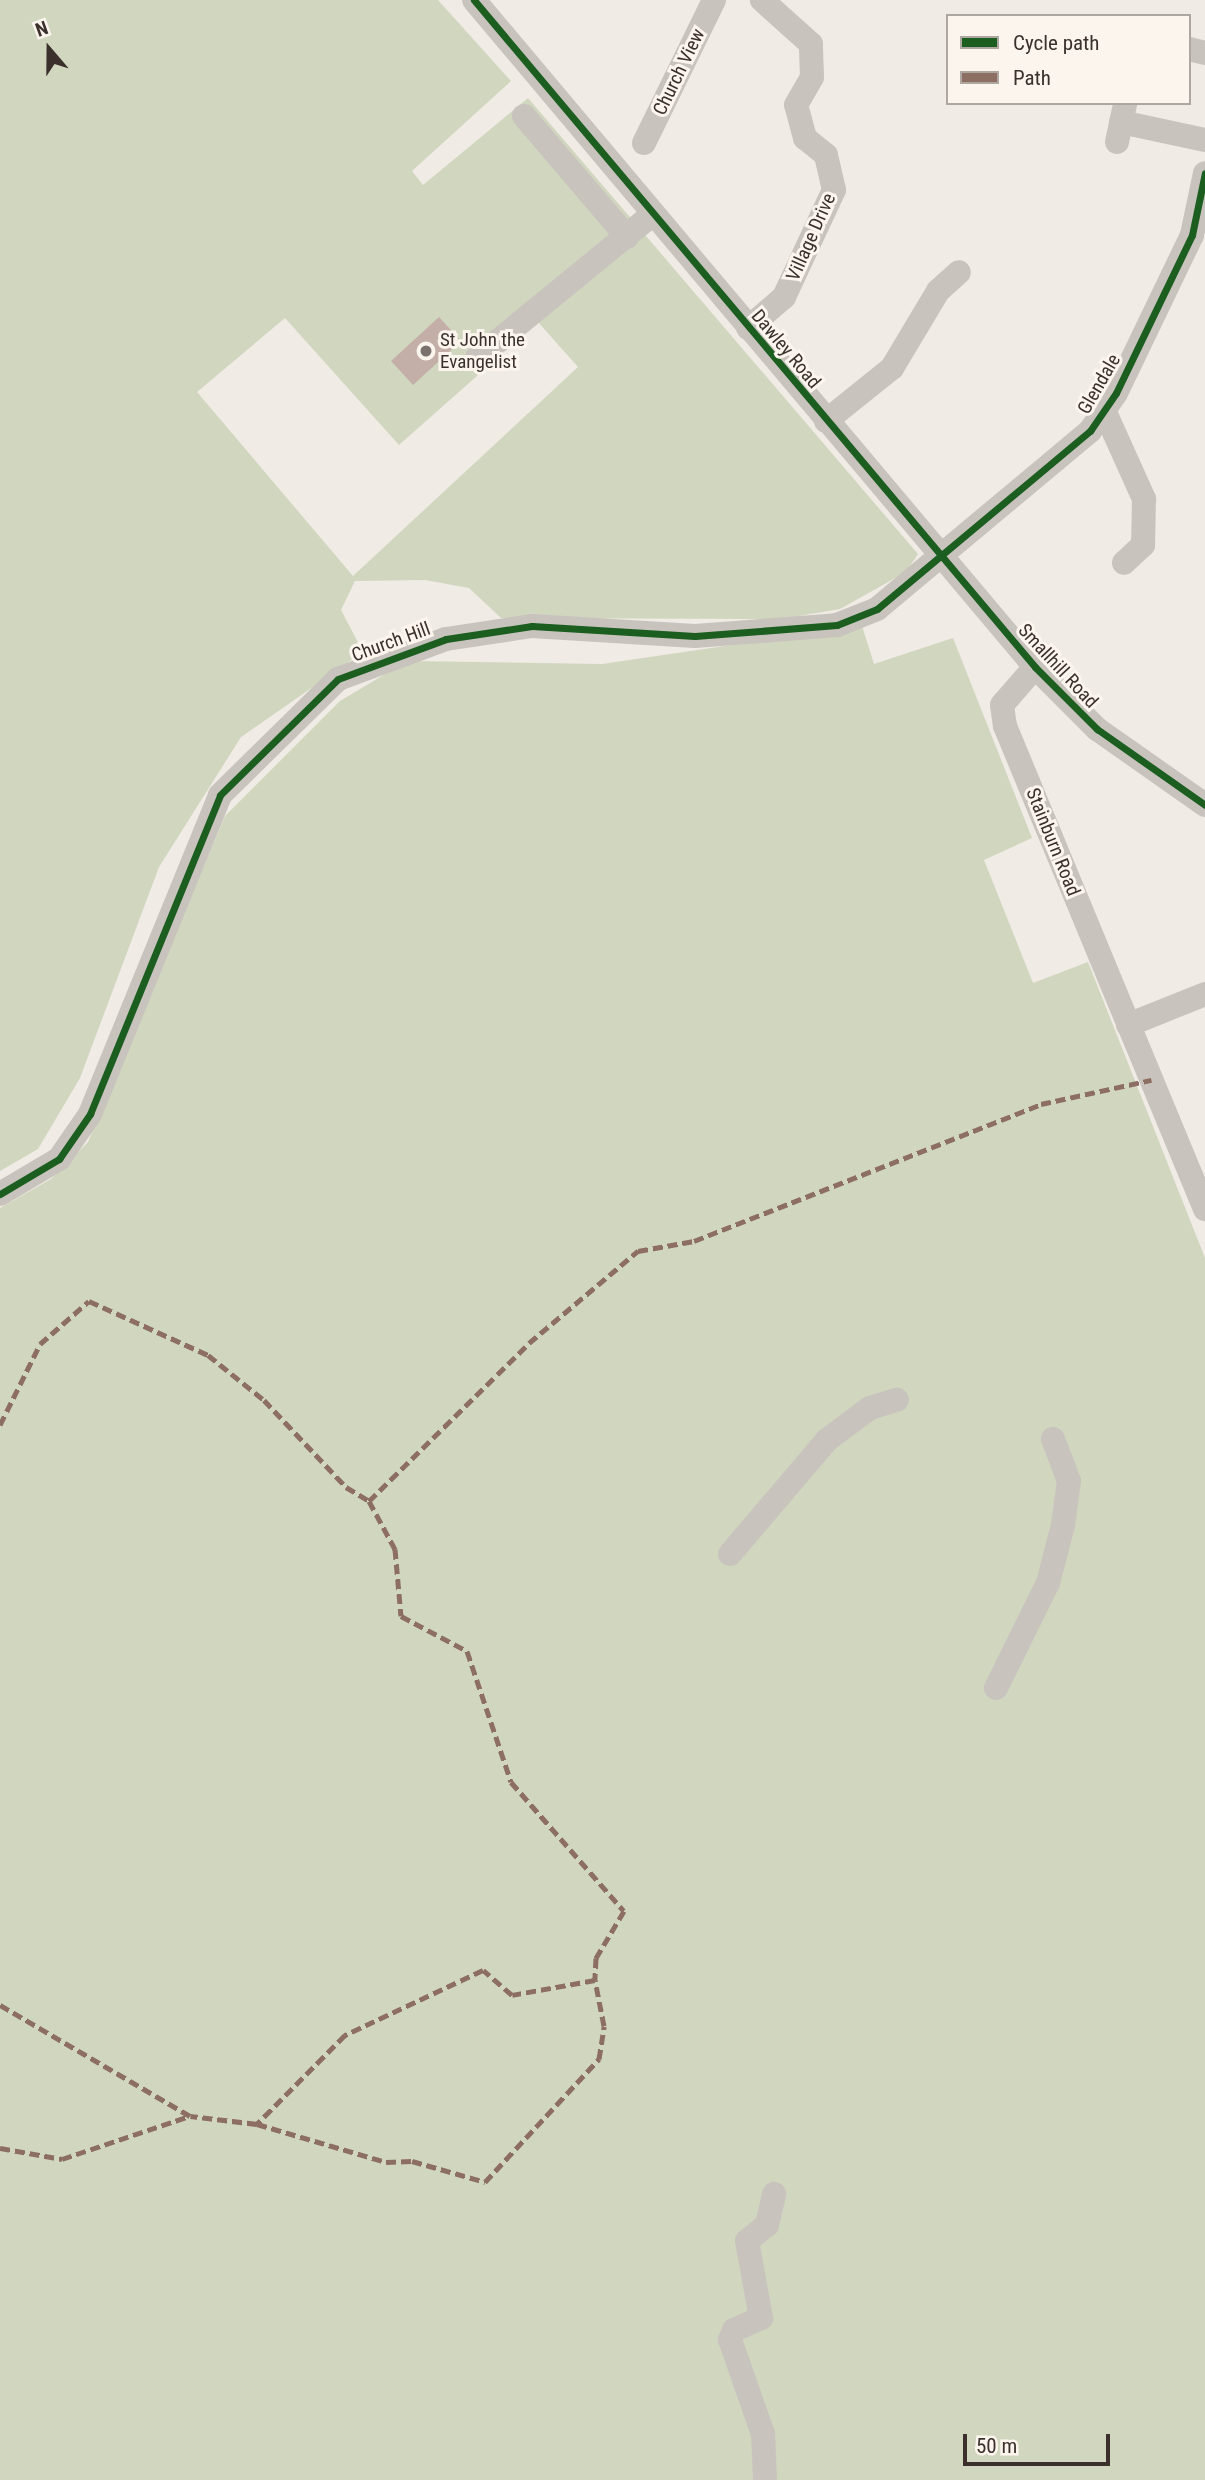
<!DOCTYPE html>
<style>
body{margin:0}
#map{position:relative;width:1205px;height:2480px;overflow:hidden;background:#f0ebe5;font-family:"Roboto Condensed",sans-serif}
div>[style]{position:absolute}
.green>*{inset:0;background:#d1d6bf}
.building>*{inset:0;background:#c3afa7}
.minor>*{height:24px;margin:-12px;padding:0 12px;transform-origin:12px;border-radius:12px;background:#c9c3be}
.quiet>*{height:5px;margin-top:-2.5px;transform-origin:0;background:repeating-linear-gradient(90deg,#8d6e63 0 10px,transparent 0 15px)}
.cycleway>*{height:7px;margin:-3.5px;padding:0 3.5px;transform-origin:3.5px;border-radius:3.5px;background:#1b5e20}
.dots>*{width:19px;height:19px;translate:-50% -50%;box-sizing:border-box;border:4px solid #fbf5ee;border-radius:50%}
span{translate:-50% -50%;white-space:nowrap;text-align:center;line-height:1.15;-webkit-text-stroke:6px #fbf5ee;paint-order:stroke}
.street-label{font-size:19px;color:#3b302b}
.poi-label{font-size:19px;color:#3b302b}
.left{translate:0 -50%;text-align:left}
.legend{position:absolute;left:946px;top:14px;width:245px;height:91px;box-sizing:border-box;background:#fbf5ee;border:2px solid #aea6a0;margin:0;padding:9px 12px;list-style:none;font-size:21px;color:#3b302b}
.legend li{display:flex;align-items:center;gap:14px;height:35px}
.legend b{width:35px;border:2px solid #aea6a0}
.north{position:absolute;left:14px;top:14px;width:70px;height:70px;-webkit-text-stroke:5px #fbf5ee;paint-order:stroke;rotate:340deg;font-size:19px;font-weight:700;line-height:28px;text-align:center;color:#3b302b}
.north::after{content:'';display:block;margin:auto;width:24px;height:32px;background:#3b302b;clip-path:polygon(50% 0,100% 100%,50% 72%,0 100%)}
.scale{position:absolute;left:963px;top:2434px;width:147px;height:32px;box-sizing:border-box;border:4px solid #3b302b;border-top:0;padding-left:9px;font-size:21px;line-height:24px;white-space:nowrap;color:#3b302b;-webkit-text-stroke:5px #fbf5ee;paint-order:stroke}
</style>
<div id="map">
<div class="green">
<div style="clip-path:polygon(evenodd,0 0,438px 0,511px 81px,412px 171px,423px 185px,528px 98px,918px 554px,906px 572px,840px 609px,781px 619px,501px 618px,469px 588px,425px 580px,355px 581px,341px 610px,363px 652px,241px 737px,159px 867px,80px 1078px,38px 1149px,0 1171px,0 0,285px 318px,399px 445px,538px 322px,578px 367px,353px 576px,197px 392px,285px 318px)"></div>
<div style="clip-path:polygon(862px 626px,874px 664px,953px 638px,1032px 838px,984px 860px,1033px 983px,1088px 962px,1205px 1258px,1205px 2480px,0 2480px,0 1208px,51px 1179px,88px 1142px,225px 816px,340px 701px,407px 661px,602px 664px)"></div>
</div>
<div class="building">
<div style="clip-path:polygon(439px 317px,461px 341px,413px 385px,391px 361px)"></div>
</div>
<div class="minor">
<div style="left:474px;top:0;width:872px;rotate:49.93deg"></div>
<div style="left:1035px;top:667px;width:88px;rotate:45deg"></div>
<div style="left:1097px;top:729px;width:132px;rotate:35.1deg"></div>
<div style="left:1189px;top:49px;width:16px;rotate:14deg"></div>
<div style="left:524px;top:116px;width:159px;rotate:49.6deg"></div>
<div style="left:1121px;top:122px;width:86px;rotate:12.1deg"></div>
<div style="left:1117px;top:142px;width:40px;rotate:-78deg"></div>
<div style="left:644px;top:143px;width:159px;rotate:-63.9deg"></div>
<div style="left:748px;top:328px;width:48px;rotate:-40.7deg"></div>
<div style="left:784px;top:297px;width:118px;rotate:-65deg"></div>
<div style="left:834px;top:190px;width:36px;rotate:-103deg"></div>
<div style="left:826px;top:155px;width:27px;rotate:-141deg"></div>
<div style="left:805px;top:138px;width:34px;rotate:-105deg"></div>
<div style="left:796px;top:105px;width:32px;rotate:-60deg"></div>
<div style="left:812px;top:77px;width:33px;rotate:-92deg"></div>
<div style="left:811px;top:44px;width:66px;rotate:-138.1deg"></div>
<div style="left:477px;top:358px;width:226px;rotate:-39.3deg"></div>
<div style="left:1104px;top:410px;width:98px;rotate:65.8deg"></div>
<div style="left:1144px;top:499px;width:46px;rotate:91.2deg"></div>
<div style="left:1143px;top:545px;width:26px;rotate:137deg"></div>
<div style="left:826px;top:421px;width:85px;rotate:-38.8deg"></div>
<div style="left:892px;top:368px;width:90px;rotate:-59.1deg"></div>
<div style="left:938px;top:291px;width:28px;rotate:-42deg"></div>
<div style="left:1035px;top:667px;width:50px;rotate:131deg"></div>
<div style="left:1002px;top:705px;width:21px;rotate:82deg"></div>
<div style="left:1005px;top:726px;width:523px;rotate:67.51deg"></div>
<div style="left:1128px;top:1025px;width:83px;rotate:-21.9deg"></div>
<div style="left:0;top:1194px;width:69px;rotate:-30.7deg"></div>
<div style="left:59px;top:1159px;width:55px;rotate:-55.4deg"></div>
<div style="left:90px;top:1114px;width:344px;rotate:-67.8deg"></div>
<div style="left:220px;top:795px;width:165px;rotate:-44.5deg"></div>
<div style="left:338px;top:679px;width:115px;rotate:-20.3deg"></div>
<div style="left:446px;top:639px;width:87px;rotate:-8.6deg"></div>
<div style="left:532px;top:626px;width:163px;rotate:3.5deg"></div>
<div style="left:695px;top:636px;width:142px;rotate:-4.4deg"></div>
<div style="left:837px;top:625px;width:43px;rotate:-21.8deg"></div>
<div style="left:877px;top:609px;width:278px;rotate:-39.9deg"></div>
<div style="left:1090px;top:431px;width:46px;rotate:-55.6deg"></div>
<div style="left:1116px;top:393px;width:175px;rotate:-64.3deg"></div>
<div style="left:1192px;top:235px;width:63px;rotate:-78.2deg"></div>
<div style="left:730px;top:1554px;width:150px;rotate:-49.6deg"></div>
<div style="left:827px;top:1440px;width:54px;rotate:-36.7deg"></div>
<div style="left:870px;top:1408px;width:28px;rotate:-17deg"></div>
<div style="left:996px;top:1688px;width:117px;rotate:-63.7deg"></div>
<div style="left:1048px;top:1583px;width:60px;rotate:-75.5deg"></div>
<div style="left:1063px;top:1525px;width:44px;rotate:-82.2deg"></div>
<div style="left:1069px;top:1481px;width:45px;rotate:-110.9deg"></div>
<div style="left:765px;top:2479px;width:45px;rotate:-92.5deg"></div>
<div style="left:763px;top:2434px;width:100px;rotate:-109.3deg"></div>
<div style="left:730px;top:2340px;width:11px;rotate:-68deg"></div>
<div style="left:734px;top:2330px;width:30px;rotate:-24deg"></div>
<div style="left:761px;top:2318px;width:78px;rotate:-100.3deg"></div>
<div style="left:747px;top:2241px;width:26px;rotate:-39deg"></div>
<div style="left:767px;top:2225px;width:32px;rotate:-77deg"></div>
</div>
<div class="quiet">
<div style="left:0;top:1425px;width:90px;rotate:-63.7deg"></div>
<div style="left:40px;top:1344px;width:65px;rotate:-41.3deg"></div>
<div style="left:89px;top:1301px;width:131px;rotate:24.4deg"></div>
<div style="left:208px;top:1355px;width:72px;rotate:38.8deg"></div>
<div style="left:264px;top:1400px;width:120px;rotate:46.7deg"></div>
<div style="left:346px;top:1487px;width:27px;rotate:31deg"></div>
<div style="left:369px;top:1501px;width:55px;rotate:61.6deg"></div>
<div style="left:395px;top:1549px;width:67px;rotate:84.9deg"></div>
<div style="left:401px;top:1616px;width:75px;rotate:27.9deg"></div>
<div style="left:467px;top:1651px;width:138px;rotate:71.4deg"></div>
<div style="left:511px;top:1782px;width:171px;rotate:48.8deg"></div>
<div style="left:624px;top:1911px;width:55px;rotate:120.8deg"></div>
<div style="left:596px;top:1958px;width:22px;rotate:93deg"></div>
<div style="left:595px;top:1980px;width:84px;rotate:169.8deg"></div>
<div style="left:512px;top:1995px;width:38px;rotate:-139deg"></div>
<div style="left:483px;top:1970px;width:153px;rotate:154.8deg"></div>
<div style="left:345px;top:2035px;width:125px;rotate:134.7deg"></div>
<div style="left:257px;top:2124px;width:67px;rotate:-173.2deg"></div>
<div style="left:190px;top:2116px;width:220px;rotate:-149.7deg"></div>
<div style="left:369px;top:1501px;width:225px;rotate:-44.6deg"></div>
<div style="left:529px;top:1343px;width:143px;rotate:-40.2deg"></div>
<div style="left:638px;top:1251px;width:57px;rotate:-10.1deg"></div>
<div style="left:694px;top:1241px;width:373px;rotate:-21.5deg"></div>
<div style="left:1041px;top:1104px;width:113px;rotate:-12.3deg"></div>
<div style="left:257px;top:2124px;width:134px;rotate:16.4deg"></div>
<div style="left:386px;top:2162px;width:26px;rotate:-2deg"></div>
<div style="left:412px;top:2161px;width:76px;rotate:16deg"></div>
<div style="left:485px;top:2182px;width:168px;rotate:-47.2deg"></div>
<div style="left:599px;top:2059px;width:33px;rotate:-81deg"></div>
<div style="left:604px;top:2026px;width:47px;rotate:-101.1deg"></div>
<div style="left:0;top:2148px;width:63px;rotate:10.1deg"></div>
<div style="left:62px;top:2159px;width:135px;rotate:-18.6deg"></div>
</div>
<div class="cycleway">
<div style="left:474px;top:0;width:872px;rotate:49.93deg"></div>
<div style="left:1035px;top:667px;width:88px;rotate:45deg"></div>
<div style="left:1097px;top:729px;width:132px;rotate:35.1deg"></div>
<div style="left:0;top:1194px;width:69px;rotate:-30.7deg"></div>
<div style="left:59px;top:1159px;width:55px;rotate:-55.4deg"></div>
<div style="left:90px;top:1114px;width:344px;rotate:-67.8deg"></div>
<div style="left:220px;top:795px;width:165px;rotate:-44.5deg"></div>
<div style="left:338px;top:679px;width:115px;rotate:-20.3deg"></div>
<div style="left:446px;top:639px;width:87px;rotate:-8.6deg"></div>
<div style="left:532px;top:626px;width:163px;rotate:3.5deg"></div>
<div style="left:695px;top:636px;width:142px;rotate:-4.4deg"></div>
<div style="left:837px;top:625px;width:43px;rotate:-21.8deg"></div>
<div style="left:877px;top:609px;width:278px;rotate:-39.9deg"></div>
<div style="left:1090px;top:431px;width:46px;rotate:-55.6deg"></div>
<div style="left:1116px;top:393px;width:175px;rotate:-64.3deg"></div>
<div style="left:1192px;top:235px;width:63px;rotate:-78.2deg"></div>
</div>
<div class="dots">
<div style="left:426px;top:351px;background:#7a716c"></div>
</div>
<div class="street-label">
<span style="left:679px;top:72px;rotate:-64deg">Church View</span>
<span style="left:811px;top:237px;rotate:-66deg">Village Drive</span>
<span style="left:786px;top:349px;rotate:50deg">Dawley Road</span>
<span style="left:1099px;top:384px;rotate:-60deg">Glendale</span>
<span style="left:391px;top:642px;rotate:-20deg">Church Hill</span>
<span style="left:1058px;top:666px;rotate:47deg">Smallhill Road</span>
<span style="left:1053px;top:842px;rotate:68deg">Stainburn Road</span>
</div>
<div class="poi-label">
<span class="left" style="left:440px;top:351px">St John the<br>Evangelist</span>
</div>
<ul class="legend">
<li><b style="height:9px;background:#1b5e20"></b>Cycle path</li>
<li><b style="height:9px;background:#8d6e63"></b>Path</li>
</ul>
<div class="north">N</div>
<div class="scale">50 m</div>
</div>
